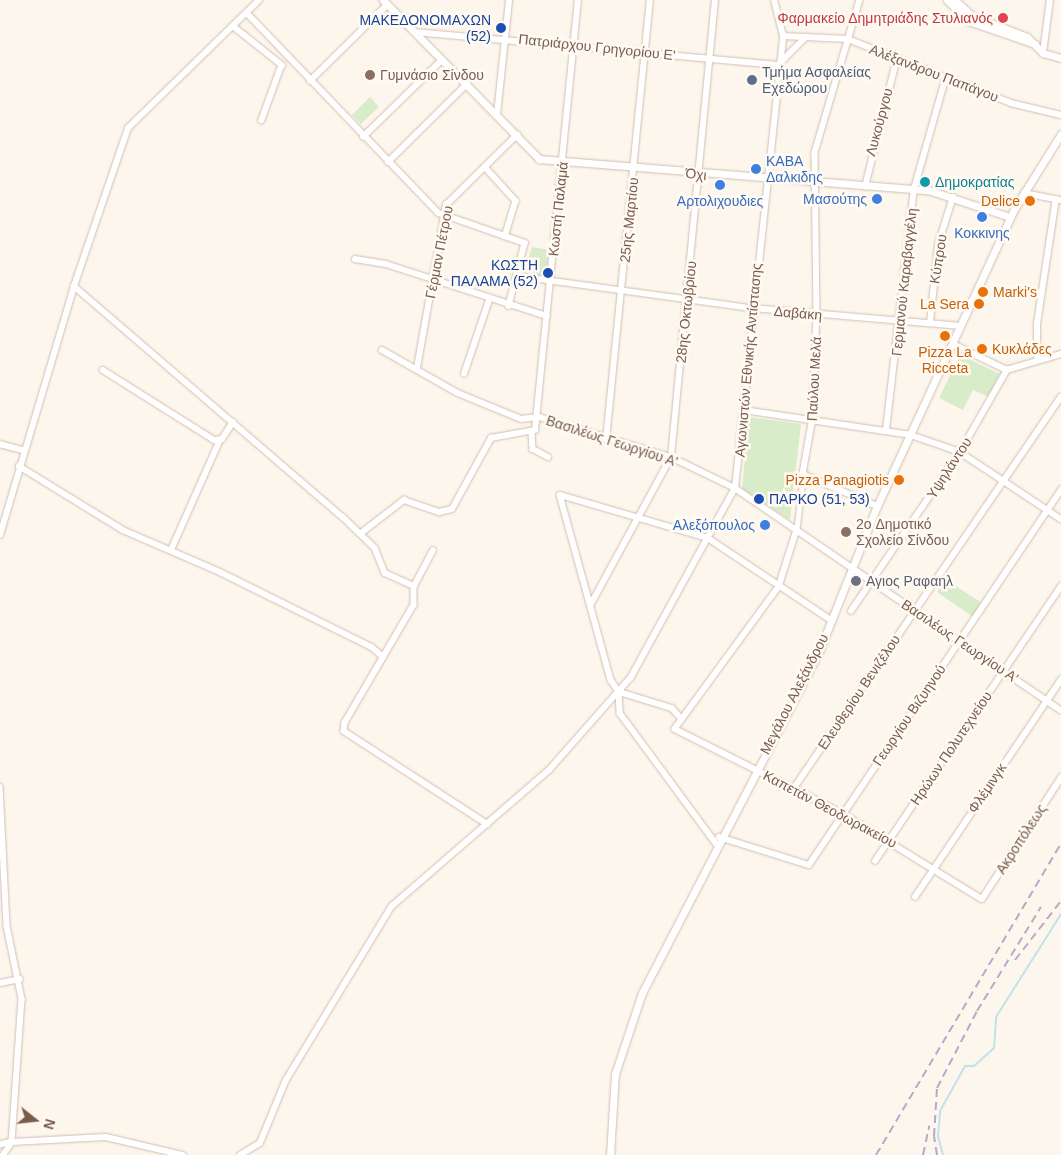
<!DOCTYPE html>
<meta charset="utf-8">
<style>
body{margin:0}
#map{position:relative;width:1061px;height:1155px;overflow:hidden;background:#fdf6ec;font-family:Arial,sans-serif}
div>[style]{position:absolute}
.green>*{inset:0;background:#d8ecc9}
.stream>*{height:2px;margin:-1px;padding:0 1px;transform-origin:1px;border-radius:1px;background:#bfe3e8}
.roads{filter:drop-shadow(0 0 1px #d1beb0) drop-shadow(0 0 1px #d1beb0)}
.pedestrian>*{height:4.5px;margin:-2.25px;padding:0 2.25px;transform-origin:2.25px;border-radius:2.25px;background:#fff}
.minor>*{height:5.5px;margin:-2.75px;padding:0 2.75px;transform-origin:2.75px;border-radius:2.75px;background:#fff}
.tertiary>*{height:7px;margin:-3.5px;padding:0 3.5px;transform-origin:3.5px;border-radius:3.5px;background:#fff}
.rail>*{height:2px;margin-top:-1px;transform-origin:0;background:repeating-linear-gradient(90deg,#b9a8c9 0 8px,transparent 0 13px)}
.dots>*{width:14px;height:14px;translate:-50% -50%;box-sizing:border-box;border:2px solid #fffaf3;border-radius:50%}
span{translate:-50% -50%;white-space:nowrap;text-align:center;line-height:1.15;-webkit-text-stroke:5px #fffaf3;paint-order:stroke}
.health-label{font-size:14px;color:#be3a42}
.right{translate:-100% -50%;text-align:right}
.transit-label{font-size:14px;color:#164399}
.left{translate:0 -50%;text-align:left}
.street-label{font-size:14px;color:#7a5c4d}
.service-label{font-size:14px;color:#4e5e75}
.education-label{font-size:14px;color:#785e54}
.shop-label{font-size:14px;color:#366cbe}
.culture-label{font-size:14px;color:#0d838f}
.food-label{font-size:14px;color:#c56008}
.worship-label{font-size:14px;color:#5b616d}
.north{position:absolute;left:10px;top:1095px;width:50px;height:50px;-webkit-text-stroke:4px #fffaf3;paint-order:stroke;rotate:106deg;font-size:14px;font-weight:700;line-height:20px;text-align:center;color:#7a5c4d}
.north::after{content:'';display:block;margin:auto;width:18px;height:22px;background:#7a5c4d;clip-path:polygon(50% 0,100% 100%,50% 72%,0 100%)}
</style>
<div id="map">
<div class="green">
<div style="clip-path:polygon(370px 97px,379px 107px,361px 124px,352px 115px)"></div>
<div style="clip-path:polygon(532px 247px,549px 250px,545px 277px,523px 274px)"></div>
<div style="clip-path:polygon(960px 355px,1000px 374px,989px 397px,973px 390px,963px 410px,939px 398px)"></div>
<div style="clip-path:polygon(749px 417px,801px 424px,790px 520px,742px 489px)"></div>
<div style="clip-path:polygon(945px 579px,982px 603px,973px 617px,937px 592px)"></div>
</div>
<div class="stream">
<div style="left:943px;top:1155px;width:20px;rotate:-105deg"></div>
<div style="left:938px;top:1136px;width:25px;rotate:-85deg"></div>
<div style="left:940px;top:1111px;width:51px;rotate:-60.9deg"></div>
<div style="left:965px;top:1066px;width:9px"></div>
<div style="left:974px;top:1066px;width:27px;rotate:-42deg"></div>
<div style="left:994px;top:1048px;width:31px;rotate:-86deg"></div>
<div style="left:996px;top:1017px;width:122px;rotate:-57.7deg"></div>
</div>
<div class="roads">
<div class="pedestrian">
<div style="left:796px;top:533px;width:59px;rotate:-83.2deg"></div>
</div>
<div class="minor">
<div style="left:860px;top:0;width:159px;rotate:106.4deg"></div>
<div style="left:815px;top:153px;width:161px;rotate:89.3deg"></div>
<div style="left:817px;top:314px;width:104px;rotate:92.2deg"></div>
<div style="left:813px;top:418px;width:57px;rotate:100.1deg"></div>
<div style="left:803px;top:474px;width:81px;rotate:23.4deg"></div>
<div style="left:247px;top:13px;width:277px;rotate:46.2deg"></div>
<div style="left:439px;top:213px;width:91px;rotate:19.2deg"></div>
<div style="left:525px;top:243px;width:65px;rotate:104.3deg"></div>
<div style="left:233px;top:26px;width:63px;rotate:38.5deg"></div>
<div style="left:282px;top:65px;width:59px;rotate:110deg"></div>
<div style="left:415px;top:32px;width:364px;rotate:5.2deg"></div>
<div style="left:783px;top:36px;width:65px;rotate:2.6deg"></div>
<div style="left:848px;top:39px;width:175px;rotate:21.4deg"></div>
<div style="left:1011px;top:103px;width:51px;rotate:13.5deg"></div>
<div style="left:1043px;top:53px;width:53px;rotate:-82.5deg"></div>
<div style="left:779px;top:64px;width:38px;rotate:-45deg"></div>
<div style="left:310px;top:81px;width:108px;rotate:-44.6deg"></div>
<div style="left:497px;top:115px;width:116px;rotate:-84deg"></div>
<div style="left:363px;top:137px;width:110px;rotate:-44.3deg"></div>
<div style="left:388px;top:162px;width:111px;rotate:-44.6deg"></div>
<div style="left:485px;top:167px;width:46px;rotate:47.6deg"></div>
<div style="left:516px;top:201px;width:37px;rotate:107deg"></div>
<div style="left:865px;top:187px;width:133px;rotate:-76.1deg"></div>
<div style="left:1024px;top:193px;width:38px;rotate:11deg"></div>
<div style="left:355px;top:259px;width:31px;rotate:9deg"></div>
<div style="left:386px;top:264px;width:169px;rotate:17.9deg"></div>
<div style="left:517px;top:276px;width:237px;rotate:7.8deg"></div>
<div style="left:752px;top:308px;width:210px;rotate:4.9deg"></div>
<div style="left:74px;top:286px;width:355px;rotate:40.7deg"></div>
<div style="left:343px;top:517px;width:45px;rotate:44.1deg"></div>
<div style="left:375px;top:548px;width:27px;rotate:68deg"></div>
<div style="left:385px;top:573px;width:32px;rotate:24deg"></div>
<div style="left:414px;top:586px;width:19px;rotate:90deg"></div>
<div style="left:414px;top:605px;width:137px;rotate:120.3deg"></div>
<div style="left:345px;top:723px;width:8px;rotate:97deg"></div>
<div style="left:344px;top:731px;width:171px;rotate:33deg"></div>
<div style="left:930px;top:323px;width:78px;rotate:-84.1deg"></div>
<div style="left:938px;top:245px;width:50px;rotate:-72.6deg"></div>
<div style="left:953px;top:344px;width:60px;rotate:25.7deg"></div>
<div style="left:382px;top:350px;width:87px;rotate:29.5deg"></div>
<div style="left:458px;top:393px;width:68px;rotate:22.4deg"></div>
<div style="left:521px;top:419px;width:18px;rotate:-6deg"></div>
<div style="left:1037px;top:358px;width:34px;rotate:-90deg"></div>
<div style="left:1037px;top:324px;width:126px;rotate:-81.4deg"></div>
<div style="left:417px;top:368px;width:166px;rotate:-79.9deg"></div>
<div style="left:446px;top:205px;width:100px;rotate:-44.6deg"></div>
<div style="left:103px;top:370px;width:131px;rotate:32.2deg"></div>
<div style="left:214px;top:440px;width:8px;rotate:-7deg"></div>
<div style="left:222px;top:439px;width:20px;rotate:-57deg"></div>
<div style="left:464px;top:374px;width:78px;rotate:-71.3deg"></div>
<div style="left:744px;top:410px;width:169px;rotate:8.5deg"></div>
<div style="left:911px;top:435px;width:52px;rotate:19.1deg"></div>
<div style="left:960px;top:452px;width:121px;rotate:33.6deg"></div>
<div style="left:539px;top:417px;width:138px;rotate:16.9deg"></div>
<div style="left:671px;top:457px;width:71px;rotate:25.8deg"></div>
<div style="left:735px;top:488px;width:394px;rotate:34.3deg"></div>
<div style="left:886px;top:430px;width:243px;rotate:-83.4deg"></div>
<div style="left:914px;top:189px;width:116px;rotate:-74.1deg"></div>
<div style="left:532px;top:432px;width:17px;rotate:87deg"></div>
<div style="left:533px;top:449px;width:17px;rotate:28deg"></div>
<div style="left:606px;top:440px;width:442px;rotate:-84.3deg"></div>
<div style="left:0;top:444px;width:24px;rotate:15deg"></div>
<div style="left:19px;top:466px;width:122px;rotate:31.6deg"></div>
<div style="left:123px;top:530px;width:106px;rotate:23.4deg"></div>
<div style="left:220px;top:572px;width:169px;rotate:26.3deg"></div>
<div style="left:372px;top:647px;width:15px;rotate:42deg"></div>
<div style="left:560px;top:495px;width:192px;rotate:74.6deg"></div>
<div style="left:611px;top:680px;width:14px;rotate:56deg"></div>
<div style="left:619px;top:692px;width:21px;rotate:87deg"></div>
<div style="left:620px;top:713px;width:162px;rotate:53.6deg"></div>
<div style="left:560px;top:495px;width:154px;rotate:16.2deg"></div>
<div style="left:708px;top:538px;width:148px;rotate:33.7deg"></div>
<div style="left:796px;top:533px;width:57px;rotate:107.5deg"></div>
<div style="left:779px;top:587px;width:176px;rotate:126.2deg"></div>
<div style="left:675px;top:729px;width:187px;rotate:26.7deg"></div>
<div style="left:842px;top:813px;width:164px;rotate:31.6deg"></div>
<div style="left:982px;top:899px;width:145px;rotate:-56.9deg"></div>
<div style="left:360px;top:534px;width:56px;rotate:-37.7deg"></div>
<div style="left:404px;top:500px;width:37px;rotate:19deg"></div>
<div style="left:439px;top:512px;width:13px;rotate:-13deg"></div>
<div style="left:452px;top:509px;width:81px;rotate:-61.2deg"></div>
<div style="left:491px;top:438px;width:45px;rotate:-10.3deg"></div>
<div style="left:535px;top:430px;width:432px;rotate:-84.3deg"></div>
<div style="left:0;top:535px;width:260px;rotate:-73.4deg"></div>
<div style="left:74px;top:286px;width:167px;rotate:-71.1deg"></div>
<div style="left:128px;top:128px;width:183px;rotate:-44.3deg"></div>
<div style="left:171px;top:550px;width:120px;rotate:-66deg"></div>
<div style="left:414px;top:586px;width:40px;rotate:-62deg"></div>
<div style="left:591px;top:604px;width:167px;rotate:-61.4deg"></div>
<div style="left:671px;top:457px;width:459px;rotate:-84.5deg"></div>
<div style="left:851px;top:611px;width:193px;rotate:-55.6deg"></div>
<div style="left:960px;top:452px;width:95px;rotate:-60.2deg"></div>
<div style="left:1007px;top:370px;width:56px;rotate:-16.5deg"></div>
<div style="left:619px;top:692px;width:55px;rotate:16.8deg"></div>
<div style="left:672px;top:708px;width:13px;rotate:48deg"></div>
<div style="left:0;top:787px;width:139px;rotate:87.1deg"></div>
<div style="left:7px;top:926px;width:75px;rotate:78.4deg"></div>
<div style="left:22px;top:999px;width:143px;rotate:94deg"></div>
<div style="left:12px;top:1142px;width:12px;rotate:166deg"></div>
<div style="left:794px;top:788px;width:473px;rotate:-55.7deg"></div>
<div style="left:719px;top:837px;width:94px;rotate:17.3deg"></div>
<div style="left:809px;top:865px;width:452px;rotate:-56.1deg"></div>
<div style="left:875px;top:861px;width:332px;rotate:-55.9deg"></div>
<div style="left:915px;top:897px;width:262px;rotate:-56.1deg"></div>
<div style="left:0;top:983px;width:20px;rotate:-11deg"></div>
<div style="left:3px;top:1155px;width:16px;rotate:-55deg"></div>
<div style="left:12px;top:1142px;width:94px;rotate:-3deg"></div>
<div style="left:106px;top:1137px;width:79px;rotate:13.2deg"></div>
<div style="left:240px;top:1155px;width:23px;rotate:-31deg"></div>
<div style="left:260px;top:1143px;width:68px;rotate:-67.6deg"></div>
<div style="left:286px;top:1080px;width:204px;rotate:-58.7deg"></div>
<div style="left:392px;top:906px;width:208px;rotate:-40.9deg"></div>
<div style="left:549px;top:770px;width:124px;rotate:-48.6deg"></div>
<div style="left:631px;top:677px;width:216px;rotate:-61.2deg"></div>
<div style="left:735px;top:488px;width:455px;rotate:-83.9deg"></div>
<div style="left:783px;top:36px;width:37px;rotate:-104deg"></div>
</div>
<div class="tertiary">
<div style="left:383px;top:0;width:223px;rotate:45.5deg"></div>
<div style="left:539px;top:159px;width:390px;rotate:4.6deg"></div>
<div style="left:928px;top:190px;width:86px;rotate:18.2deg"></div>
<div style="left:947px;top:0;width:30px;rotate:45deg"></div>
<div style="left:968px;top:21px;width:71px;rotate:18.9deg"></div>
<div style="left:955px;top:0;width:22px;rotate:43deg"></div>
<div style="left:971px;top:15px;width:60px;rotate:21.4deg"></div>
<div style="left:1027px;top:37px;width:23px;rotate:45deg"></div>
<div style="left:1043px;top:53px;width:19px;rotate:16deg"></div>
<div style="left:610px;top:1155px;width:81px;rotate:-86.5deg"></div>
<div style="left:615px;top:1074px;width:85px;rotate:-71.6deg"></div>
<div style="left:642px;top:993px;width:387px;rotate:-62.6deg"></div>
<div style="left:820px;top:649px;width:154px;rotate:-68.3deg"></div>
<div style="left:877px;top:506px;width:325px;rotate:-65.2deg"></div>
<div style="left:1013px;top:211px;width:91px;rotate:-58.1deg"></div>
</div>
</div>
<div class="rail">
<div style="left:1015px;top:960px;width:75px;rotate:-52.1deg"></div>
<div style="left:876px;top:1155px;width:362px;rotate:-59.3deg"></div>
<div style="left:923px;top:1155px;width:30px;rotate:-78deg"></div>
<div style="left:937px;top:1155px;width:19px;rotate:-99deg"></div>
<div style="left:934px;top:1136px;width:48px;rotate:-86.4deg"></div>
<div style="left:937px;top:1088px;width:87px;rotate:-62.5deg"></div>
<div style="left:977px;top:1011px;width:122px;rotate:-58.4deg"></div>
</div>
<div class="dots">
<div style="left:1003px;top:18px;background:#e0444e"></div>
<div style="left:501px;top:28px;background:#1a4fb4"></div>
<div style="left:370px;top:75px;background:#8d6e63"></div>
<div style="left:752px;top:80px;background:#5c6f8a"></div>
<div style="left:756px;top:169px;background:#3f7fe0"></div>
<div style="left:925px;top:182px;background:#0f9aa8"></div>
<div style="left:720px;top:185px;background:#3f7fe0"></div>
<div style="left:877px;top:199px;background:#3f7fe0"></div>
<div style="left:1030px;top:201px;background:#e8710a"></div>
<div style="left:982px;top:217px;background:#3f7fe0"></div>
<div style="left:548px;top:273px;background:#1a4fb4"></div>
<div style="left:983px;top:292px;background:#e8710a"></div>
<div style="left:979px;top:304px;background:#e8710a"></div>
<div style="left:945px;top:336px;background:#e8710a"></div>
<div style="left:982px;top:349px;background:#e8710a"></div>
<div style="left:899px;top:480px;background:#e8710a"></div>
<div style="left:759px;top:499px;background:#1a4fb4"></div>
<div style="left:765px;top:525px;background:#3f7fe0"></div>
<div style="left:846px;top:532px;background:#8d6e63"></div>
<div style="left:856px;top:581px;background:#6b7280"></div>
</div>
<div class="health-label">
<span class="right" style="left:993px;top:18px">Φαρμακείο Δημητριάδης Στυλιανός</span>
</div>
<div class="transit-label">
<span class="right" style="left:491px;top:28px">ΜΑΚΕΔΟΝΟΜΑΧΩΝ<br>(52)</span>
<span class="right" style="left:538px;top:273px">ΚΩΣΤΗ<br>ΠΑΛΑΜΑ (52)</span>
<span class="left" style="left:769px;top:499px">ΠΑΡΚΟ (51, 53)</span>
</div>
<div class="street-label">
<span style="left:597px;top:47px;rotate:6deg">Πατριάρχου Γρηγορίου Ε'</span>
<span style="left:934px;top:73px;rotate:21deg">Αλέξανδρου Παπάγου</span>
<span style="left:879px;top:122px;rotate:-75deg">Λυκούργου</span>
<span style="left:696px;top:174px;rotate:6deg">Όχι</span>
<span style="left:558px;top:209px;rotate:-84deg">Κωστή Παλαμά</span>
<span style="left:629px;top:220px;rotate:-84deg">25ης Μαρτίου</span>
<span style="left:439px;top:252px;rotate:-79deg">Γέρμαν Πέτρου</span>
<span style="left:938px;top:259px;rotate:-81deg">Κύπρου</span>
<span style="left:904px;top:282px;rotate:-84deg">Γερμανού Καραβαγγέλη</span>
<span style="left:686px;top:312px;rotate:-84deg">28ης Οκτωβρίου</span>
<span style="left:798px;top:313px;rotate:5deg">Δαβάκη</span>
<span style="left:748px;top:360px;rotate:-85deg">Αγωνιστών Εθνικής Αντίστασης</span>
<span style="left:814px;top:379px;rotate:-87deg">Παύλου Μελά</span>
<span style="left:612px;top:441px;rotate:18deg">Βασιλέως Γεωργίου Α'</span>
<span style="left:949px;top:468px;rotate:-57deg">Υψηλάντου</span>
<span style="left:960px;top:641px;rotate:34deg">Βασιλέως Γεωργίου Α'</span>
<span style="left:859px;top:692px;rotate:-56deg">Ελευθερίου Βενιζέλου</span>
<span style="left:794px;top:694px;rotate:-63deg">Μεγάλου Αλεξάνδρου</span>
<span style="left:909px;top:715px;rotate:-56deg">Γεωργίου Βιζυηνού</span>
<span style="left:951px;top:748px;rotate:-56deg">Ηρώων Πολυτεχνείου</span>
<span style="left:987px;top:788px;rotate:-56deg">Φλέμινγκ</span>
<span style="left:830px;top:809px;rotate:28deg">Καπετάν Θεοδωρακείου</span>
<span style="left:1021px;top:839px;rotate:-57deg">Ακροπόλεως</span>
</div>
<div class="service-label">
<span class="left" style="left:762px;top:80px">Τμήμα Ασφαλείας<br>Εχεδώρου</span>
</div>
<div class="education-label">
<span class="left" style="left:380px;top:75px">Γυμνάσιο Σίνδου</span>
<span class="left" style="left:856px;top:532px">2o Δημοτικό<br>Σχολείο Σίνδου</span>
</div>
<div class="shop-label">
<span class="left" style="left:766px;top:169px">ΚΑΒΑ<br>Δαλκιδης</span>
<span class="right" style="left:867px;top:199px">Μασούτης</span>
<span style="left:720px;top:201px">Αρτολιχουδιες</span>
<span style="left:982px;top:233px">Κοκκινης</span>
<span class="right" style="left:755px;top:525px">Αλεξόπουλος</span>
</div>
<div class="culture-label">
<span class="left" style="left:935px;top:182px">Δημοκρατίας</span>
</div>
<div class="food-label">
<span class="right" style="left:1020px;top:201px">Delice</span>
<span class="left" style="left:993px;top:292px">Marki's</span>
<span class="right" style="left:969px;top:304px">La Sera</span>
<span class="left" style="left:992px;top:349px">Κυκλάδες</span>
<span style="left:945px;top:360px">Pizza La<br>Ricceta</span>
<span class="right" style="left:889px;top:480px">Pizza Panagiotis</span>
</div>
<div class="worship-label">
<span class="left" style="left:866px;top:581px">Αγιος Ραφαηλ</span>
</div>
<div class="north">N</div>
</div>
